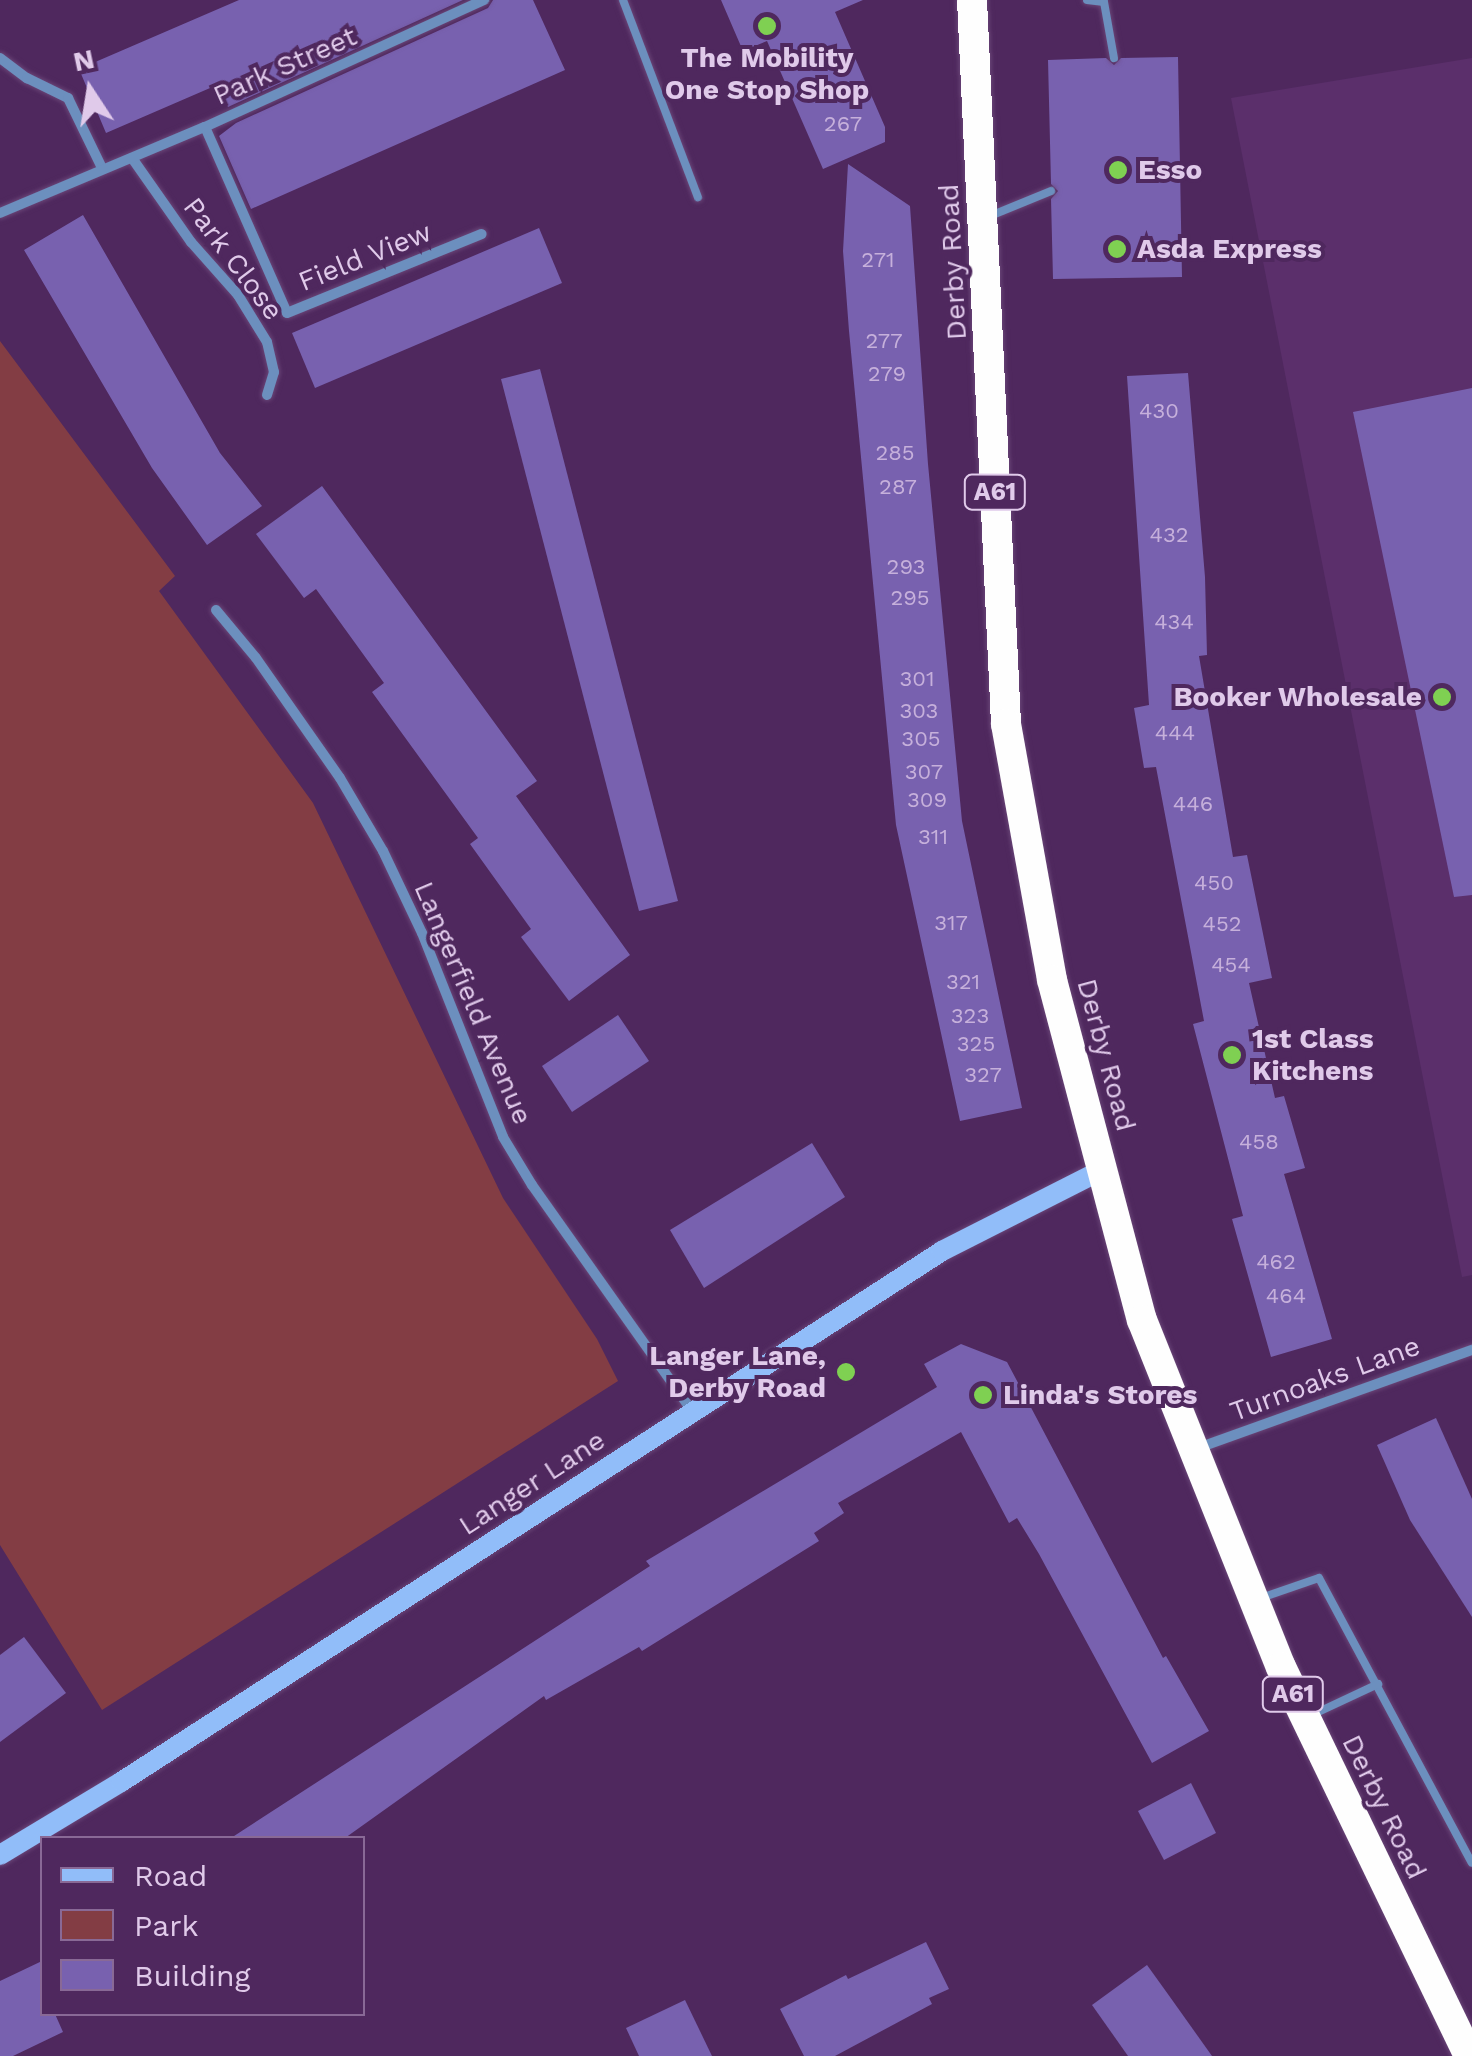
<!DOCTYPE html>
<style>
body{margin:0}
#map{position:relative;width:1472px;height:2056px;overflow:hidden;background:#4f285e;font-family:"Work Sans",sans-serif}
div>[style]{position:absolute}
.built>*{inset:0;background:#5b2f6b}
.green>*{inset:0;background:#833d44}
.building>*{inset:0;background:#7861af}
.roads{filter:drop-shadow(0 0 2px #694577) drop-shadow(0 0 2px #694577)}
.lane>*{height:8px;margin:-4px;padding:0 4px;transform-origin:4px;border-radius:4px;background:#6c8fbe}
.street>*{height:10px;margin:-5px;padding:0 5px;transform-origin:5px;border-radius:5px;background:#6c8fbe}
.secondary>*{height:20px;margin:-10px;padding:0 10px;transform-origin:10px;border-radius:10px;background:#91bdf9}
.highway>*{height:30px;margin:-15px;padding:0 15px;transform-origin:15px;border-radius:15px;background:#fefefe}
.dots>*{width:28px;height:28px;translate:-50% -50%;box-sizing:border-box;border:5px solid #4f285e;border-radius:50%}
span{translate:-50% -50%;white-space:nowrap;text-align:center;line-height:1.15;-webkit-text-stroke:8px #4f285e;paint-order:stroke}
.number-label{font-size:22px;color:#c6b0db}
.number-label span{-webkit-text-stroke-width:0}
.shield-label span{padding:2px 8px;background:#4f285e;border:2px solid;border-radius:8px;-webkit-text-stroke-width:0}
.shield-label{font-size:25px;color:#e0caea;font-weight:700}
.poi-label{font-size:28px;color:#e0caea;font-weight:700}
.left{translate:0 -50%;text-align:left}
.right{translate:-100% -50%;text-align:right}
.street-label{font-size:28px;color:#e0caea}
.legend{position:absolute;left:40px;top:1836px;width:325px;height:180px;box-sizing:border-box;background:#4f285e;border:2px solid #896996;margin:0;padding:12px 18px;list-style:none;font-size:30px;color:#e0caea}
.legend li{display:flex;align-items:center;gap:20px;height:50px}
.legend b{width:50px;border:2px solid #896996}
.north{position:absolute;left:40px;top:40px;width:100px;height:100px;-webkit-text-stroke:8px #4f285e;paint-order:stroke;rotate:348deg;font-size:28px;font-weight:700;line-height:40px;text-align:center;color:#e0caea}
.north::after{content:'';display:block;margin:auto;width:35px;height:45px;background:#e0caea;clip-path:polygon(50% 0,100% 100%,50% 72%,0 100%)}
</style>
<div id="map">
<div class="built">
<div style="clip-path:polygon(1472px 58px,1472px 1275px,1462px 1277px,1231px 98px)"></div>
</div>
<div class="green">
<div style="clip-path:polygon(0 341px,175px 576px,159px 591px,313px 803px,503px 1198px,597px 1339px,618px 1381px,102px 1710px,0 1545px)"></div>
</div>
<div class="building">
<div style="clip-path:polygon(239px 0,463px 0,228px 107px,217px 85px,106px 133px,79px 69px)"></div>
<div style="clip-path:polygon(493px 0,533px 0,565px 70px,251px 209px,219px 136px,236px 123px,488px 8px)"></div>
<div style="clip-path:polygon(721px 0,863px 0,835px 12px,885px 127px,885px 142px,823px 169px,767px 41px,743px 51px)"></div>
<div style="clip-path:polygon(1178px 57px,1182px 277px,1053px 279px,1051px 199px,1058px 191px,1051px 184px,1048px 60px,1106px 58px,1114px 65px,1121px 58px)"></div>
<div style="clip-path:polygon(848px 164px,910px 206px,928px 464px,962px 821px,1022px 1108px,960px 1121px,896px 825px,849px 331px,843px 251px)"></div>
<div style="clip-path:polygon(83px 215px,220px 453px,262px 506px,207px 545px,152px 468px,24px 250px)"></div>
<div style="clip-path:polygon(539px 228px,562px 283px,315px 388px,292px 333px)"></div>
<div style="clip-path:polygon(540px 369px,678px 901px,639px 911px,501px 379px)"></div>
<div style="clip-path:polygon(1188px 373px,1205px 577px,1207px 655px,1199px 656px,1233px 857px,1247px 855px,1272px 978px,1249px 983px,1275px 1098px,1284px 1096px,1305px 1168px,1284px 1174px,1332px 1339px,1271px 1357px,1232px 1219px,1243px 1216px,1193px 1024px,1204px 1021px,1156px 767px,1144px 768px,1134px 708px,1149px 705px,1127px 376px)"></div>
<div style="clip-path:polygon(1472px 388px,1472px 895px,1454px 897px,1353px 412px)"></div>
<div style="clip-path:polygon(322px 486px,537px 781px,516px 796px,630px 955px,569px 1001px,521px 937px,531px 929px,470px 844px,478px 838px,372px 692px,384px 683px,316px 589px,304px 598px,256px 534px)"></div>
<div style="clip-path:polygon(618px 1015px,649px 1061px,572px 1112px,542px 1066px)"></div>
<div style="clip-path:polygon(812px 1143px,845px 1197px,704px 1288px,670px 1230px)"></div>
<div style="clip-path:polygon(961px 1344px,1007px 1362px,1163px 1658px,1166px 1656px,1209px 1731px,1152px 1763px,1039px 1554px,1017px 1518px,1009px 1523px,961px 1432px,838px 1503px,844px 1513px,814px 1533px,819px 1541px,642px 1651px,639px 1647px,546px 1700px,544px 1696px,345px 1838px,231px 1838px,650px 1566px,646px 1561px,937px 1387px,924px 1364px)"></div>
<div style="clip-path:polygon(1436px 1418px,1472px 1499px,1472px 1617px,1410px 1520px,1377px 1445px)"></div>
<div style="clip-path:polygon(24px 1637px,66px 1693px,0 1742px,0 1655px)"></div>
<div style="clip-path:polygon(1191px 1783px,1216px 1833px,1164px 1860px,1138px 1811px)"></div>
<div style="clip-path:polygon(926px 1942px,949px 1989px,929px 1998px,932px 2004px,835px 2056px,804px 2056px,780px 2009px,846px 1975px,848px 1979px)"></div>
<div style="clip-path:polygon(42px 1961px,42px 2014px,55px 2014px,63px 2032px,13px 2056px,0 2056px,0 1981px)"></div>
<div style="clip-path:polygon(1147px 1965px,1170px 1997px,1212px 2056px,1128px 2056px,1092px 2005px)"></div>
<div style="clip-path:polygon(685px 2000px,712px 2056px,639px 2056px,626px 2028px)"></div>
</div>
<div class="roads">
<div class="lane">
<div style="left:623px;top:0;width:211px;rotate:69.2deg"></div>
<div style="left:1087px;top:0;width:17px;rotate:7deg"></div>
<div style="left:1104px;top:2px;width:57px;rotate:79.9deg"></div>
<div style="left:990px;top:216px;width:66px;rotate:-22.3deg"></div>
<div style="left:1261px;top:1598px;width:61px;rotate:-19deg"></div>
<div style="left:1319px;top:1578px;width:323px;rotate:61.8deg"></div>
<div style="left:1314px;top:1714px;width:71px;rotate:-25.1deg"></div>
</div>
<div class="street">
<div style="left:0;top:58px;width:34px;rotate:37deg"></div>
<div style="left:27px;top:78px;width:46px;rotate:26deg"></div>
<div style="left:68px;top:98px;width:78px;rotate:64.1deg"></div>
<div style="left:205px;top:127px;width:203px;rotate:66.2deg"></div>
<div style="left:287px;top:313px;width:210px;rotate:-22.1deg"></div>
<div style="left:132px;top:158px;width:103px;rotate:54.9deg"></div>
<div style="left:191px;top:242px;width:71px;rotate:48.4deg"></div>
<div style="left:238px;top:295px;width:55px;rotate:58.3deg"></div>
<div style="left:267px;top:342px;width:31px;rotate:77deg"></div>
<div style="left:274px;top:372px;width:24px;rotate:107deg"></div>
<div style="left:0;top:213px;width:222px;rotate:-22.8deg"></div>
<div style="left:205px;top:127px;width:307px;rotate:-24.5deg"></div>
<div style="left:216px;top:610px;width:62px;rotate:50.2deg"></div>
<div style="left:256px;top:658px;width:146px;rotate:55deg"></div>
<div style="left:340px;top:778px;width:85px;rotate:59.5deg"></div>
<div style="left:383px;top:851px;width:91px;rotate:64.6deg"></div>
<div style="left:422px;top:933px;width:219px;rotate:68.3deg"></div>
<div style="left:503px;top:1137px;width:56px;rotate:58.9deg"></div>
<div style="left:532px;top:1185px;width:278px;rotate:54.7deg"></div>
<div style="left:1195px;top:1449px;width:294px;rotate:-19.7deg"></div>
</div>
<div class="secondary">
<div style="left:0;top:1855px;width:141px;rotate:-31.1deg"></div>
<div style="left:121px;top:1782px;width:978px;rotate:-32.89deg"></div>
<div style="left:942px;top:1251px;width:179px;rotate:-26.9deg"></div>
</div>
<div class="highway">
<div style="left:972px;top:0;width:725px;rotate:87.31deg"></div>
<div style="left:1006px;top:724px;width:260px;rotate:79.8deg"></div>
<div style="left:1052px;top:980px;width:352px;rotate:75.2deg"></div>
<div style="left:1142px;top:1320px;width:374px;rotate:68.2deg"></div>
<div style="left:1281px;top:1667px;width:432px;rotate:64.2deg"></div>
</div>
</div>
<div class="dots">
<div style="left:767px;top:26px;background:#7fd052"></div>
<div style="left:1118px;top:170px;background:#7fd052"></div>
<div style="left:1117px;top:249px;background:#7fd052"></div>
<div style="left:1442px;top:697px;background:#7fd052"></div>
<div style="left:1232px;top:1055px;background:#7fd052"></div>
<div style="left:846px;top:1372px;background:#7fd052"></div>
<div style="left:983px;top:1395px;background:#7fd052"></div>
</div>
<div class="number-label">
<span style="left:843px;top:124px">267</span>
<span style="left:878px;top:260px">271</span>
<span style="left:884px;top:341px">277</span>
<span style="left:887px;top:374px">279</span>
<span style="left:1159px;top:411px">430</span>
<span style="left:895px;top:453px">285</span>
<span style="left:898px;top:487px">287</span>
<span style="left:1169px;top:535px">432</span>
<span style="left:906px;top:567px">293</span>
<span style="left:910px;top:598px">295</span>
<span style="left:1174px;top:622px">434</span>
<span style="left:917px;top:679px">301</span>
<span style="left:919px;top:711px">303</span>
<span style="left:1175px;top:733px">444</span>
<span style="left:921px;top:739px">305</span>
<span style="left:924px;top:772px">307</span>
<span style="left:927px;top:800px">309</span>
<span style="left:1193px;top:804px">446</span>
<span style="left:933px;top:837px">311</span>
<span style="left:1214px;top:883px">450</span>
<span style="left:951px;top:923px">317</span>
<span style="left:1222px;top:924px">452</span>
<span style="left:1231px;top:965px">454</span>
<span style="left:963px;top:982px">321</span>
<span style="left:970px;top:1016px">323</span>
<span style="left:976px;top:1044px">325</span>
<span style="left:983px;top:1075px">327</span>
<span style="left:1259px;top:1142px">458</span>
<span style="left:1276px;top:1262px">462</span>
<span style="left:1286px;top:1296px">464</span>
</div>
<div class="shield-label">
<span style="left:995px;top:492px">A61</span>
<span style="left:1293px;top:1694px">A61</span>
</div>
<div class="poi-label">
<span style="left:767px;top:74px">The Mobility<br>One Stop Shop</span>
<span class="left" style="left:1138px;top:170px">Esso</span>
<span class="left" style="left:1137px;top:249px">Asda Express</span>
<span class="right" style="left:1422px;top:697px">Booker Wholesale</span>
<span class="left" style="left:1252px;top:1055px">1st Class<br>Kitchens</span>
<span class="right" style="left:826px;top:1372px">Langer Lane,<br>Derby Road</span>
<span class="left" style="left:1003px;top:1395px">Linda's Stores</span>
</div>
<div class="street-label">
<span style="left:285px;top:66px;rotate:-24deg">Park Street</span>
<span style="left:365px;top:257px;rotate:-22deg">Field View</span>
<span style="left:233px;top:259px;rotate:53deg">Park Close</span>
<span style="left:953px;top:262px;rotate:-93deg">Derby Road</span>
<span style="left:473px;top:1003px;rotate:67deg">Langerfield Avenue</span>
<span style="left:1106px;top:1055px;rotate:75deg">Derby Road</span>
<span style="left:1325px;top:1379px;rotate:-20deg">Turnoaks Lane</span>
<span style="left:532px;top:1483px;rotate:-33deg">Langer Lane</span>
<span style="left:1384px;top:1807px;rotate:64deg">Derby Road</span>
</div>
<ul class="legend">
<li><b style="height:12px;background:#91bdf9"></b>Road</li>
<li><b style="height:28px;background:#833d44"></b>Park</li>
<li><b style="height:28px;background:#7861af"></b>Building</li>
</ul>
<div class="north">N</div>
</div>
